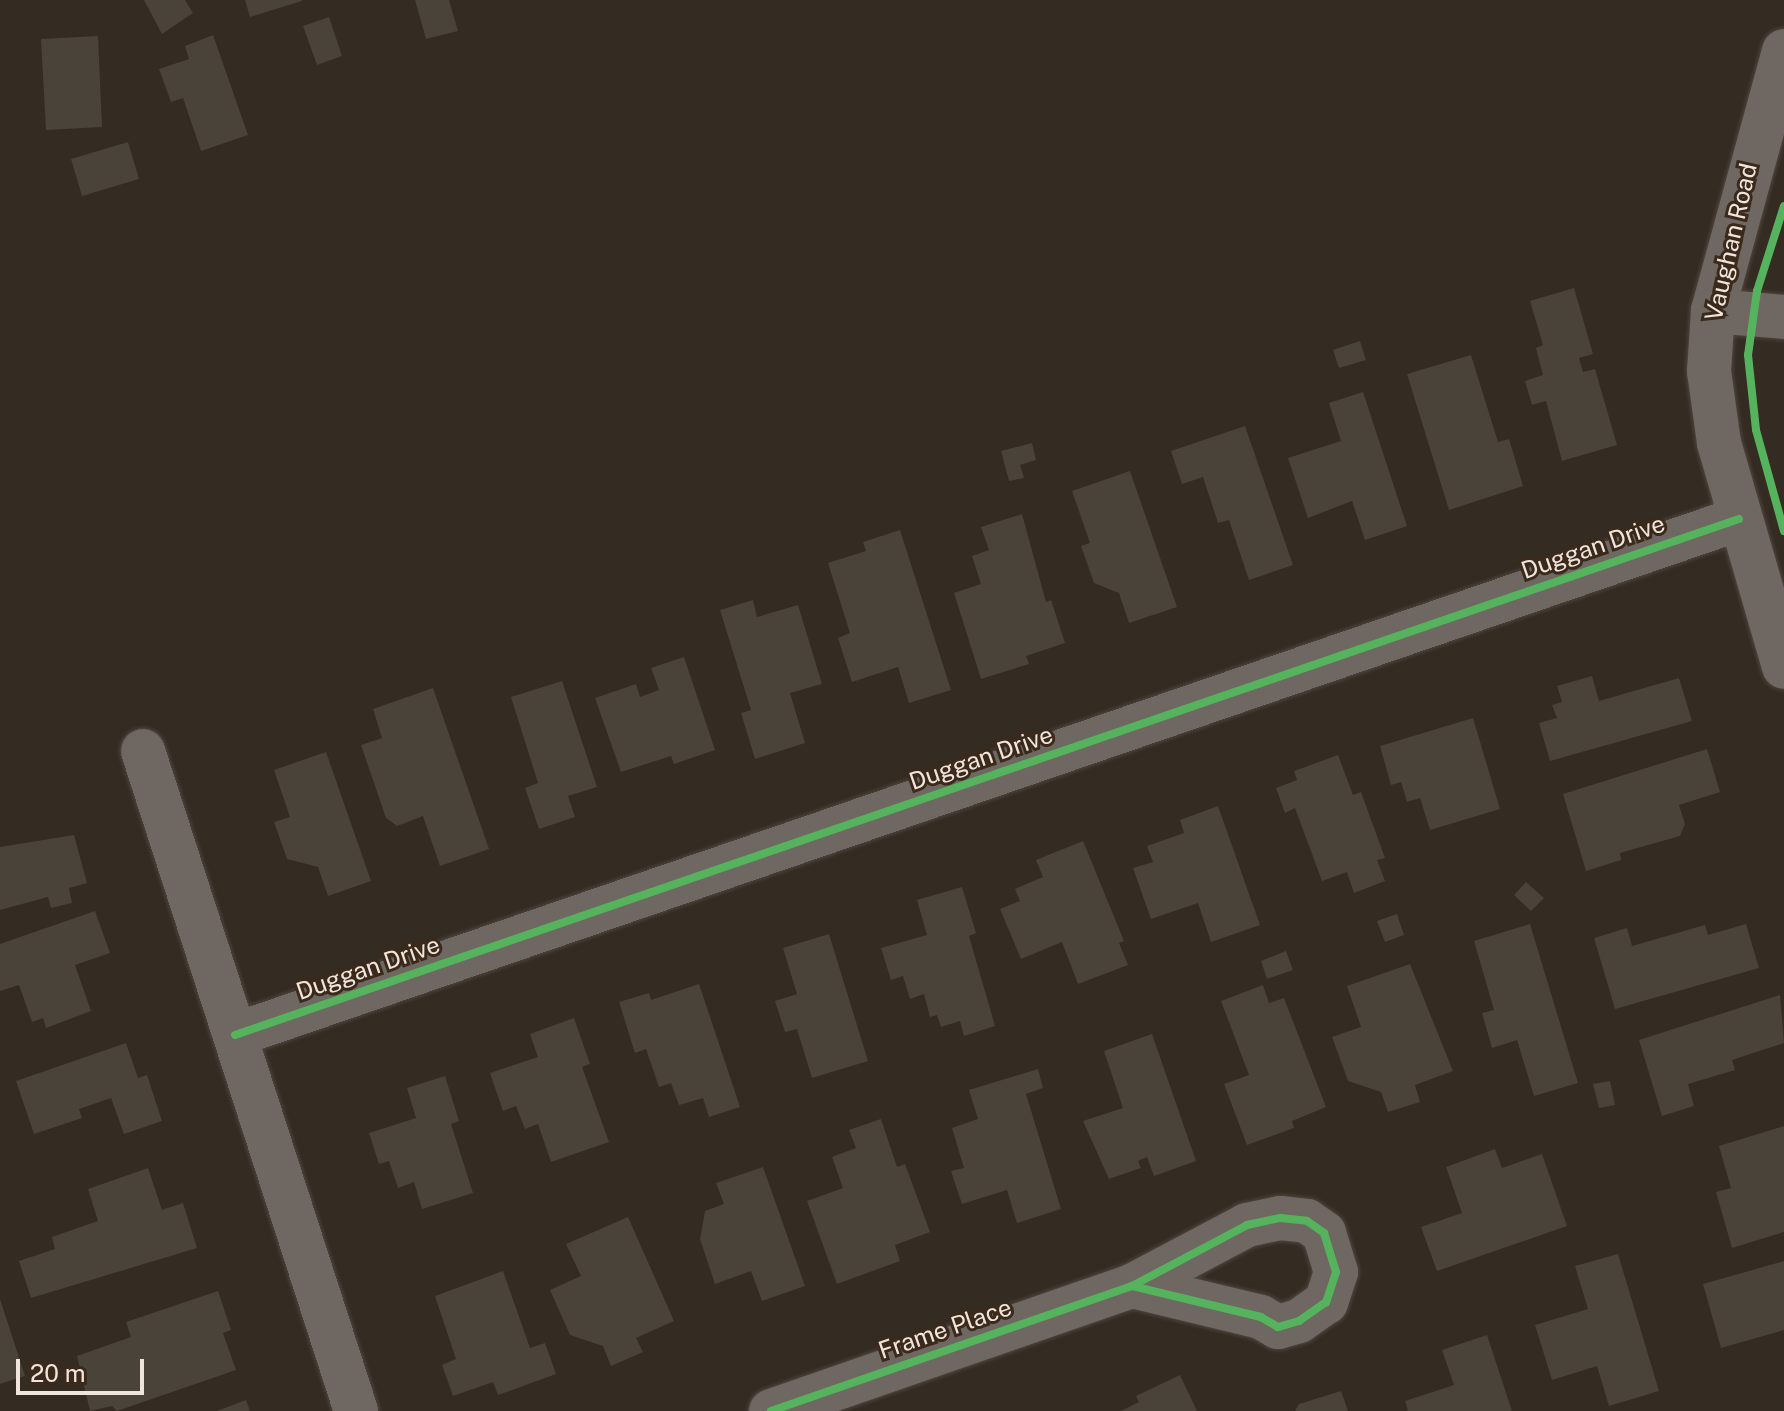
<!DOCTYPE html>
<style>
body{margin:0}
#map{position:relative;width:1784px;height:1411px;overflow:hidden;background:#342b22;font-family:"Public Sans",sans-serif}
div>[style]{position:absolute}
.building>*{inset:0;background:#4a433a}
.roads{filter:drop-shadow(0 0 2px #4e463e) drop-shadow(0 0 2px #4e463e)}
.minor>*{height:44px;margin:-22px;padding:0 22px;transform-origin:22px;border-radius:22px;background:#6f6761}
.cycleway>*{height:8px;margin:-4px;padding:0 4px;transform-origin:4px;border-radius:4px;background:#56b35d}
span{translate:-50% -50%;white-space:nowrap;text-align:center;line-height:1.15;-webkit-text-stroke:6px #3b2a1b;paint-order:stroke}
.street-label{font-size:24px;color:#f0e5dc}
.scale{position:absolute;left:16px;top:1359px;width:128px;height:36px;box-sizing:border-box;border:4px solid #f0e5dc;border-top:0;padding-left:10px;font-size:24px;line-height:28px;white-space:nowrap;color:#f0e5dc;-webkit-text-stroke:6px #3b2a1b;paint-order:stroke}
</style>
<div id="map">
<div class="building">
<div style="clip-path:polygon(144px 0,185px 0,193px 13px,162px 34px)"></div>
<div style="clip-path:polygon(245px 0,302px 0,302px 1px,250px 17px)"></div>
<div style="clip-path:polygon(415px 0,449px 0,458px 31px,426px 39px)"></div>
<div style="clip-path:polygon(329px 17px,342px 56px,317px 65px,303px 26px)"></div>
<div style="clip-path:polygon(213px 35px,248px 135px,201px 151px,183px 98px,171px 102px,159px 69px,189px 59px,185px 46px)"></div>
<div style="clip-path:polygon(98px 36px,102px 127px,46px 130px,41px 39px)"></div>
<div style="clip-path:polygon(128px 142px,139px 179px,82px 196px,71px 159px)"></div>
<div style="clip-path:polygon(1574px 288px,1593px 354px,1579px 358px,1583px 372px,1595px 369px,1617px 445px,1562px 461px,1546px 401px,1532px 405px,1525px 381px,1543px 375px,1536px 348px,1543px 345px,1530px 301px)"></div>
<div style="clip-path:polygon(1360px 341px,1366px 360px,1339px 368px,1333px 350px)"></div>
<div style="clip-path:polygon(1471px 355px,1498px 442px,1509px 439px,1523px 486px,1449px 510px,1407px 374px)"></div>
<div style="clip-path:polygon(1363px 392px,1407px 526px,1365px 540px,1352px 501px,1308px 518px,1288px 458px,1341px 441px,1329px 403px)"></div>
<div style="clip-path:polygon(1245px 426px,1293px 565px,1249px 580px,1229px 520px,1218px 523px,1203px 477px,1182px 484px,1171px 451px)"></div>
<div style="clip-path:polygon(1032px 443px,1036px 460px,1020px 465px,1024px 478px,1009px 481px,1001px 451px)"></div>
<div style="clip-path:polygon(1130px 471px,1177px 607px,1129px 623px,1119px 593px,1094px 583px,1081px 546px,1090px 543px,1072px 491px)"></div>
<div style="clip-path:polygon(1022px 514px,1046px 602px,1051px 600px,1065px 643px,1026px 656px,1029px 664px,981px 679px,954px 593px,981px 584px,972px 556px,989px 550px,981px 527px)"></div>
<div style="clip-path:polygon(900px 530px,951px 690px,909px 703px,898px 667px,852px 682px,838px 638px,850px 633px,828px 563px,866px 551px,863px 542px)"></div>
<div style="clip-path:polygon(753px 600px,757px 617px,798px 605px,822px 684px,790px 693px,805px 743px,755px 759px,741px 713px,751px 710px,720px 610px)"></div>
<div style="clip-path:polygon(684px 657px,715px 750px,674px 764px,671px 756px,621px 772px,595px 698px,636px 684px,640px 697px,659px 690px,651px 668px)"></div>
<div style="clip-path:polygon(1592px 676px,1599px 701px,1679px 678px,1692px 721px,1550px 761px,1539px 723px,1557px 718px,1552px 705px,1562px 702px,1557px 686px)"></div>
<div style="clip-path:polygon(562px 681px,597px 787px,568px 796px,575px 817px,539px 829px,525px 788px,538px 783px,511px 697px)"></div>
<div style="clip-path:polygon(433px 688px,489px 849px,440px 866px,423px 816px,397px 826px,386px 818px,361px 745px,382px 738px,373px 709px)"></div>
<div style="clip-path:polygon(1473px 718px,1500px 809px,1430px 830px,1420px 798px,1407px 802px,1401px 782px,1391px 785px,1380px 746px)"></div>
<div style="clip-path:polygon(1707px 749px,1720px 792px,1679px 805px,1685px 824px,1680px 836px,1620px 853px,1621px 860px,1586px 871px,1563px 794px)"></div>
<div style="clip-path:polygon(326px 752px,371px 881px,328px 896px,318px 867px,287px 859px,274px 822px,290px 817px,274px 770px)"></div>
<div style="clip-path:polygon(1338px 755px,1353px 795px,1361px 792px,1385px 858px,1377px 860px,1385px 881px,1354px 893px,1347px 872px,1322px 881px,1295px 808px,1285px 813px,1276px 788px,1297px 780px,1294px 771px)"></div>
<div style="clip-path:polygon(1218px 806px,1260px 925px,1211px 942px,1198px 903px,1151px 919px,1133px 868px,1153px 862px,1147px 846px,1184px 833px,1180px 820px)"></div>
<div style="clip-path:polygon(74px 835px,87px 883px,69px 888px,72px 903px,51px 908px,48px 897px,0 910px,0 847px)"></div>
<div style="clip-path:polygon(1083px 841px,1124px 941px,1119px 943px,1128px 965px,1078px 984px,1062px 942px,1021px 959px,1000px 909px,1020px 901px,1015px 889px,1043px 877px,1036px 860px)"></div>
<div style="clip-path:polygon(1526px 882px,1544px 898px,1531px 911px,1514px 895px)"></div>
<div style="clip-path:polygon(962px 887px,976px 933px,969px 936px,995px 1026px,964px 1036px,960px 1021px,941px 1027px,937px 1015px,930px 1017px,924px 994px,910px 999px,903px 976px,891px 980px,881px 948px,927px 935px,917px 900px)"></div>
<div style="clip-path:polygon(95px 911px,110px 953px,75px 965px,91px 1011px,46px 1028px,43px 1018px,32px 1022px,19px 985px,0 991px,0 944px)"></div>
<div style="clip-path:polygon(1397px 914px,1404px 935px,1385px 942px,1377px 921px)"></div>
<div style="clip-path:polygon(1530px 924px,1578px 1083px,1534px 1096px,1517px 1040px,1492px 1048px,1482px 1013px,1494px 1010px,1474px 941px)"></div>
<div style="clip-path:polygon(1746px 924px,1759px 968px,1615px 1009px,1594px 938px,1627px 928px,1632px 946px,1705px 925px,1708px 935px)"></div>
<div style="clip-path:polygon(829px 934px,868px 1061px,812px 1078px,797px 1029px,785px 1032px,775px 1001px,797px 994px,783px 948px)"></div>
<div style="clip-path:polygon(1286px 951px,1293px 970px,1267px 979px,1261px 961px)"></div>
<div style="clip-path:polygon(1410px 964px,1453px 1071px,1415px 1085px,1420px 1102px,1388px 1112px,1381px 1092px,1348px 1081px,1332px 1037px,1361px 1027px,1347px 986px)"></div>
<div style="clip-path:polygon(699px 984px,740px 1107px,709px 1117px,703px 1098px,679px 1105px,671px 1083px,659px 1087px,646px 1049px,635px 1053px,619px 1002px,649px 993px,651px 1000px)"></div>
<div style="clip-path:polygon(1263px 985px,1269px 1003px,1284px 998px,1326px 1107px,1292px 1121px,1294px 1128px,1247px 1145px,1224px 1084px,1249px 1075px,1221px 1001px)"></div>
<div style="clip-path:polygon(1780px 995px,1784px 1043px,1732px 1060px,1735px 1070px,1688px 1084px,1694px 1106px,1662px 1116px,1639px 1040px)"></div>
<div style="clip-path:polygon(574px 1018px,590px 1064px,582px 1067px,609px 1142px,551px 1162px,538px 1124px,525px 1129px,516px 1106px,503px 1111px,490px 1073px,538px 1057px,530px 1034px)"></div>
<div style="clip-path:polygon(1152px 1034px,1196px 1161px,1154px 1176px,1147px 1157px,1138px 1161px,1141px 1168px,1109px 1179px,1083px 1121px,1123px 1108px,1104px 1051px)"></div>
<div style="clip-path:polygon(126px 1043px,138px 1078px,147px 1075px,162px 1121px,124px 1134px,111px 1098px,79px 1109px,82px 1118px,34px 1134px,16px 1081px)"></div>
<div style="clip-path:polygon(1038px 1069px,1043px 1088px,1026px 1094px,1061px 1209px,1017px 1223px,1007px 1190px,962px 1204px,951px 1171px,964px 1168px,952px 1128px,978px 1119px,969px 1090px)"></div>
<div style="clip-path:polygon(445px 1076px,459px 1121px,451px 1124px,473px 1193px,422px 1209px,414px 1182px,398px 1188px,389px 1161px,379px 1164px,369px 1133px,416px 1118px,407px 1088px)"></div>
<div style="clip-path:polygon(1610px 1081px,1615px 1105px,1599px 1108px,1593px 1084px)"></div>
<div style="clip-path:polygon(881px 1119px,897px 1167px,905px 1164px,930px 1232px,895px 1245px,900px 1261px,837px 1284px,807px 1201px,843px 1188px,832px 1157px,856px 1148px,849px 1130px)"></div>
<div style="clip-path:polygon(1784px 1126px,1784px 1232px,1732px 1248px,1716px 1192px,1731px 1188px,1719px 1146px)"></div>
<div style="clip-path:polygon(1495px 1149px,1502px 1168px,1542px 1154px,1567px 1226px,1437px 1271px,1421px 1227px,1462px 1213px,1446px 1167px)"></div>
<div style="clip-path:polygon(763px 1167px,805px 1286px,762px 1301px,751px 1271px,715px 1284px,700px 1239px,705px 1211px,724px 1204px,716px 1183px)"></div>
<div style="clip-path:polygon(148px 1168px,162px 1210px,183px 1203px,197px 1248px,31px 1298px,19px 1261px,55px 1249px,52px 1237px,98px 1221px,88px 1189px)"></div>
<div style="clip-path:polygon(628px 1217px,674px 1321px,636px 1338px,643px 1352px,611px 1366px,603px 1346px,570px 1335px,550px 1290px,581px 1276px,566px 1244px)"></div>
<div style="clip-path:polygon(1618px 1254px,1659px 1391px,1609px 1406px,1597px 1366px,1552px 1380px,1535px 1325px,1588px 1309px,1575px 1266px)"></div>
<div style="clip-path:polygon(1784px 1261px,1784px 1330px,1721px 1348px,1703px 1284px)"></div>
<div style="clip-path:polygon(503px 1271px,530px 1348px,545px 1343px,556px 1374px,498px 1395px,493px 1382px,453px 1396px,442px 1365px,456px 1359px,435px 1296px)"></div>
<div style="clip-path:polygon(218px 1291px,231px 1330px,223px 1333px,236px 1370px,117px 1411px,112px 1406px,90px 1411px,77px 1356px,131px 1337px,126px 1322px)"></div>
<div style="clip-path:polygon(0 1299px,25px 1376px,0 1384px)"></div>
<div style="clip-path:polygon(1487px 1335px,1512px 1411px,1408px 1411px,1405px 1401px,1454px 1385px,1442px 1350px)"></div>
<div style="clip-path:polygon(1180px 1375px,1197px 1411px,1121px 1411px,1139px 1402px,1136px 1396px)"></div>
<div style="clip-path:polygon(1341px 1391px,1348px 1411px,1295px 1411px,1299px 1404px)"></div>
<div style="clip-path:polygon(246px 1400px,250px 1411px,217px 1411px)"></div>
</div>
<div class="roads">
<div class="minor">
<div style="left:1784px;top:51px;width:270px;rotate:105.3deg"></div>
<div style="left:1713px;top:311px;width:60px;rotate:93.8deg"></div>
<div style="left:1709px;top:371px;width:73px;rotate:82.1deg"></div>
<div style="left:1719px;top:443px;width:233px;rotate:73.8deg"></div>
<div style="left:1713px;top:311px;width:71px;rotate:4.8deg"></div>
<div style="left:143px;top:751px;width:694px;rotate:72.11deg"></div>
<div style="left:235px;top:1035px;width:1590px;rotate:-18.94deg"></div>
<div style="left:771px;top:1411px;width:382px;rotate:-19.1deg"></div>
<div style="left:1132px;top:1286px;width:130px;rotate:-27.9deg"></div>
<div style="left:1247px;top:1225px;width:34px;rotate:-12deg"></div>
<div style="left:1280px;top:1218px;width:27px;rotate:6deg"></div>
<div style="left:1307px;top:1221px;width:21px;rotate:35deg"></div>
<div style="left:1324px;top:1233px;width:41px;rotate:72.9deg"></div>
<div style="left:1336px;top:1272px;width:32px;rotate:108deg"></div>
<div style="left:1326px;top:1302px;width:33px;rotate:145deg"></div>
<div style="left:1299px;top:1321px;width:22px;rotate:164deg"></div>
<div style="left:1278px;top:1327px;width:20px;rotate:-150deg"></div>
<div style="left:1261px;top:1317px;width:133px;rotate:-166.5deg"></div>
</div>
</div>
<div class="cycleway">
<div style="left:1784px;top:206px;width:89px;rotate:107.6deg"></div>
<div style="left:1757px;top:291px;width:65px;rotate:98deg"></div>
<div style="left:1748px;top:355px;width:75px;rotate:83.9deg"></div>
<div style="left:1756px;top:430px;width:105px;rotate:74.5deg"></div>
<div style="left:235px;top:1035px;width:1590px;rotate:-18.94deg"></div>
<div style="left:771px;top:1411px;width:382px;rotate:-19.1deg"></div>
<div style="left:1132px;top:1286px;width:130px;rotate:-27.9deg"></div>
<div style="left:1247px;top:1225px;width:34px;rotate:-12deg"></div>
<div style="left:1280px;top:1218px;width:27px;rotate:6deg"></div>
<div style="left:1307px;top:1221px;width:21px;rotate:35deg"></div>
<div style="left:1324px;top:1233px;width:41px;rotate:72.9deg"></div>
<div style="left:1336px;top:1272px;width:32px;rotate:108deg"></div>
<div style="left:1326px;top:1302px;width:33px;rotate:145deg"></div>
<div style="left:1299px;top:1321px;width:22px;rotate:164deg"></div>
<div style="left:1278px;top:1327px;width:20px;rotate:-150deg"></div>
<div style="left:1261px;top:1317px;width:133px;rotate:-166.5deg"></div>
</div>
<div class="street-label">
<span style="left:1731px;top:242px;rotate:-77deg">Vaughan Road</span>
<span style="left:1593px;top:547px;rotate:-19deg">Duggan Drive</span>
<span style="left:981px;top:758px;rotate:-19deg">Duggan Drive</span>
<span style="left:368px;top:968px;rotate:-19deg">Duggan Drive</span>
<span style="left:945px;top:1329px;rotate:-19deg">Frame Place</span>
</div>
<div class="scale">20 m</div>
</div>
